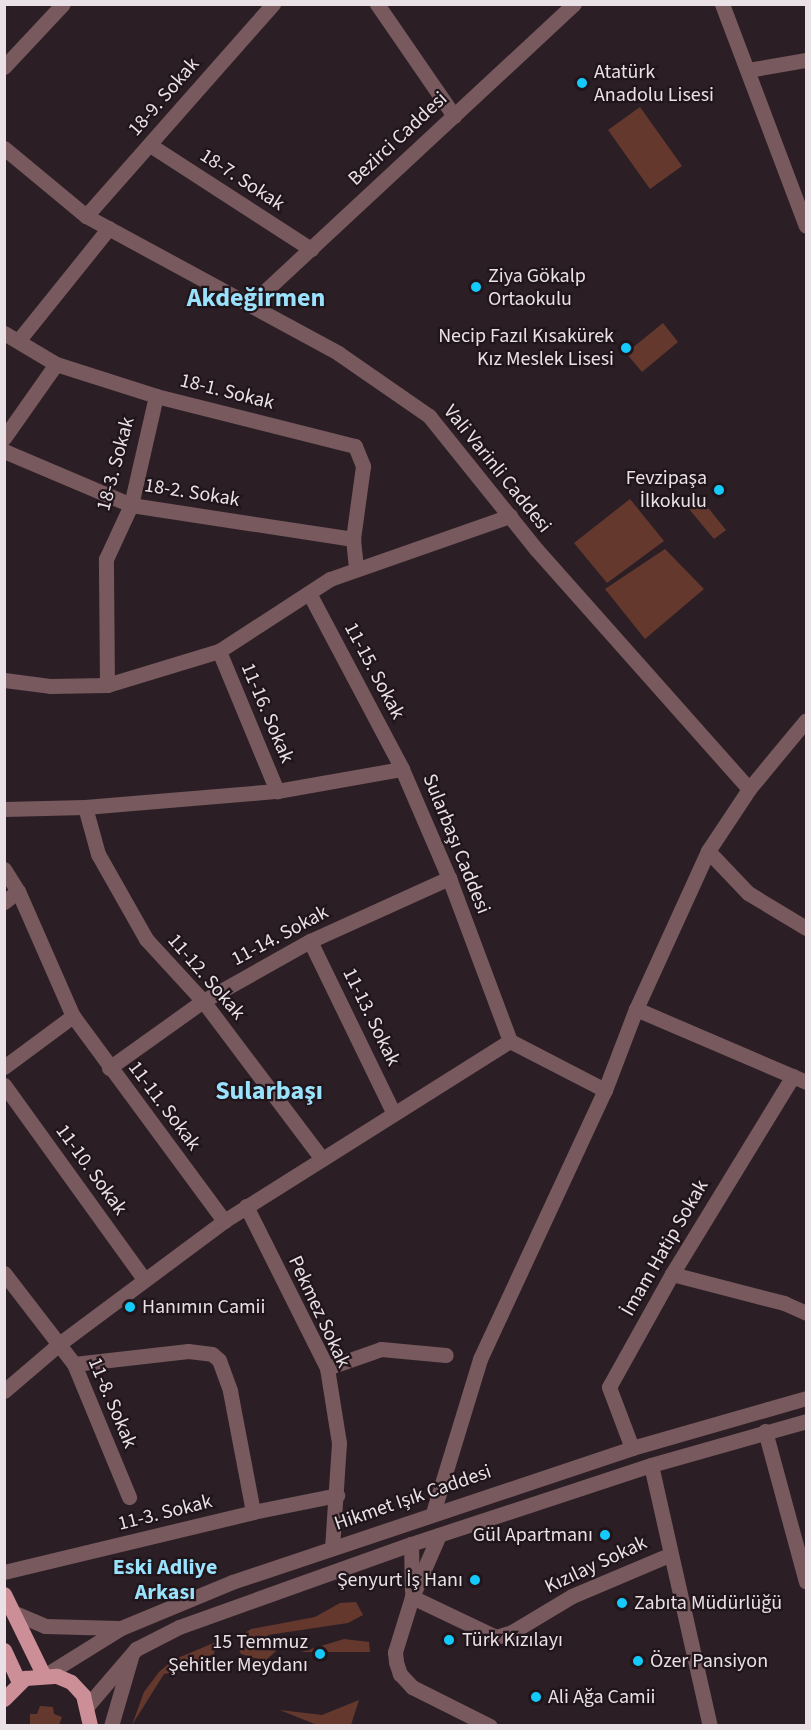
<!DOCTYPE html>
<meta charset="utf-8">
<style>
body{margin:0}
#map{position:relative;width:811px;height:1730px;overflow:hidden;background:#2b1f25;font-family:"Source Sans 3",sans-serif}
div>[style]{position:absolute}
.green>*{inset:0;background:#65382e}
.minor>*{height:15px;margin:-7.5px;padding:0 7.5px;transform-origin:7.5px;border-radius:7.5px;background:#77595e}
.tertiary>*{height:15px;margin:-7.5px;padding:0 7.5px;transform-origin:7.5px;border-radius:7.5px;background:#77595e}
.primary>*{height:15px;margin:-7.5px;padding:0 7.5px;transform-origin:7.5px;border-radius:7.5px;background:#cc8f98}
.dots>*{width:16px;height:16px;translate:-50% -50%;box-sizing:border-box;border:3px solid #21151c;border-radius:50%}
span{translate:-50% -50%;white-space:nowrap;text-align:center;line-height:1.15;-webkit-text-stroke:4.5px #21151c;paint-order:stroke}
.poi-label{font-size:20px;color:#e9e1e5}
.left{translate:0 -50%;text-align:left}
.right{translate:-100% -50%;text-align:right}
.street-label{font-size:20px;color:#e9e1e5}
.quarter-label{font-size:22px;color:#9ae1fc;font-weight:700}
.district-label{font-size:26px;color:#9ae1fc;font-weight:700}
.frame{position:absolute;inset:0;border:6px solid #e9e1e5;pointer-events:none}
</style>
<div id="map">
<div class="green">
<div style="clip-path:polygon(640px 107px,682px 166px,650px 189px,608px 130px)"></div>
<div style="clip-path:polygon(663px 323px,678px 342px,642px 372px,626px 353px)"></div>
<div style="clip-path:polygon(630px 499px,664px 541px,607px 583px,574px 543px)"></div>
<div style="clip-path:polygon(701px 499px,726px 530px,714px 539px,689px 509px)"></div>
<div style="clip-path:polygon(665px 549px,704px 589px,645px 639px,605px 589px)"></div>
<div style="clip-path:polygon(356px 1602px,363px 1615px,348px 1623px,268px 1635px,267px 1641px,276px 1651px,265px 1661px,241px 1654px,238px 1648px,242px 1635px,251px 1629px,315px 1617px,340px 1603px)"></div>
<div style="clip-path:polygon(344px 1639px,369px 1642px,370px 1652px,301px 1652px)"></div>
<div style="clip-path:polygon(216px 1642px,214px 1654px,185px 1670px,164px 1674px,132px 1725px,144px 1692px,159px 1672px,173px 1660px)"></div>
<div style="clip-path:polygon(359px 1700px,351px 1725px,317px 1725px,280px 1710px,322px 1715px)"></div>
<div style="clip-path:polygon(40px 1706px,53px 1707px,54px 1714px,62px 1717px,59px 1725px,30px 1725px,30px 1714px,37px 1714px)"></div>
</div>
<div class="minor">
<div style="left:377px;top:4px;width:136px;rotate:55.5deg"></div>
<div style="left:722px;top:4px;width:237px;rotate:69.3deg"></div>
<div style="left:4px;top:67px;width:86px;rotate:-46.9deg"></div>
<div style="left:748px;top:70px;width:59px;rotate:-9.8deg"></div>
<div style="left:150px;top:145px;width:192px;rotate:32.9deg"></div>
<div style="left:86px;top:216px;width:283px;rotate:-48.6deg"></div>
<div style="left:251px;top:304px;width:441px;rotate:-42.9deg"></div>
<div style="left:4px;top:333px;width:61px;rotate:30.8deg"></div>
<div style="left:56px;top:364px;width:105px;rotate:17.7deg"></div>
<div style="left:156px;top:396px;width:205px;rotate:14.1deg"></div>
<div style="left:355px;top:446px;width:22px;rotate:68deg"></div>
<div style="left:363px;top:466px;width:74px;rotate:97.8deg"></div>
<div style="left:18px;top:341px;width:145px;rotate:-51.2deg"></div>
<div style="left:4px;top:438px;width:90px;rotate:-54.9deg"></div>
<div style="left:4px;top:451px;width:138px;rotate:23deg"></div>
<div style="left:131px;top:505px;width:225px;rotate:8.7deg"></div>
<div style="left:353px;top:539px;width:30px;rotate:84deg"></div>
<div style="left:309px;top:593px;width:199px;rotate:62.1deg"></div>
<div style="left:219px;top:651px;width:152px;rotate:67.5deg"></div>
<div style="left:4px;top:680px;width:46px;rotate:7.4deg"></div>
<div style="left:50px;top:686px;width:57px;rotate:-1deg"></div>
<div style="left:107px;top:685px;width:117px;rotate:-16.9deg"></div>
<div style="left:219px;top:651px;width:132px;rotate:-33deg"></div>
<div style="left:330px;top:579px;width:191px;rotate:-19.3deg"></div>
<div style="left:107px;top:685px;width:126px;rotate:-90.5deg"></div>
<div style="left:106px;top:559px;width:60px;rotate:-65.2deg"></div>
<div style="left:131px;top:505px;width:112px;rotate:-77.1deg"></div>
<div style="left:85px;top:807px;width:49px;rotate:74.5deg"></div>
<div style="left:98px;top:854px;width:98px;rotate:60.5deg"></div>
<div style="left:146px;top:939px;width:84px;rotate:47.4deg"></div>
<div style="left:203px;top:1001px;width:198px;rotate:53deg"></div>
<div style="left:4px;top:809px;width:81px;rotate:-1.4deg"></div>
<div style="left:85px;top:807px;width:193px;rotate:-4.8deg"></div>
<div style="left:277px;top:791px;width:127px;rotate:-10deg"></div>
<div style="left:402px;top:769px;width:119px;rotate:66.7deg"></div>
<div style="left:449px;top:878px;width:174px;rotate:69.5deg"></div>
<div style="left:510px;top:1041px;width:107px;rotate:27.3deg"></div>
<div style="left:708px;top:851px;width:58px;rotate:46.4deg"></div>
<div style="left:748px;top:893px;width:68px;rotate:31.1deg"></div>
<div style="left:4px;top:869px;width:26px;rotate:58deg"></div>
<div style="left:18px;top:891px;width:18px;rotate:142deg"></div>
<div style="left:18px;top:891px;width:137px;rotate:66.3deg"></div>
<div style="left:73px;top:1016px;width:255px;rotate:53.6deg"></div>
<div style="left:310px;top:941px;width:190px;rotate:64.1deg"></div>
<div style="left:636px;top:1009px;width:185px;rotate:23.2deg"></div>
<div style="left:4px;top:1067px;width:86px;rotate:-36.5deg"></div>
<div style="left:109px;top:1068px;width:115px;rotate:-35.5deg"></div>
<div style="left:203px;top:1001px;width:123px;rotate:-29.3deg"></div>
<div style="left:310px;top:941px;width:153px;rotate:-24.4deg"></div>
<div style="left:4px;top:1085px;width:239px;rotate:54.2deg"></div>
<div style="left:246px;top:1206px;width:181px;rotate:63.4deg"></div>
<div style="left:327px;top:1368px;width:76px;rotate:80.9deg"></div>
<div style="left:339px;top:1443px;width:105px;rotate:93.8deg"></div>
<div style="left:4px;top:1273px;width:115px;rotate:52.4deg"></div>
<div style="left:74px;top:1364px;width:144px;rotate:67.5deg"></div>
<div style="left:672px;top:1274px;width:116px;rotate:14.5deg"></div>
<div style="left:784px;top:1303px;width:24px;rotate:24deg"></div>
<div style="left:74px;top:1364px;width:115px;rotate:-6.5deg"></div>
<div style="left:188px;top:1351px;width:24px;rotate:7deg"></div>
<div style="left:212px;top:1354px;width:9px;rotate:41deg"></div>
<div style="left:219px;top:1360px;width:33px;rotate:70deg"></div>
<div style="left:230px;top:1391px;width:123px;rotate:79.2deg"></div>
<div style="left:327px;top:1368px;width:57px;rotate:-19.4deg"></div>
<div style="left:381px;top:1349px;width:65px;rotate:5.3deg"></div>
<div style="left:4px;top:1391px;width:72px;rotate:-40.5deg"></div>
<div style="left:59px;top:1344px;width:206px;rotate:-36.7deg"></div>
<div style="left:224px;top:1221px;width:338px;rotate:-32.2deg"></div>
<div style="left:765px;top:1431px;width:156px;rotate:74.8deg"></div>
<div style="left:632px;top:1448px;width:65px;rotate:-110.7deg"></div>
<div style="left:609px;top:1387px;width:129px;rotate:-60.9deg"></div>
<div style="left:672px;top:1274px;width:232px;rotate:-58.6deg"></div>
<div style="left:651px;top:1465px;width:268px;rotate:77.3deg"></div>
<div style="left:439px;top:1535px;width:68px;rotate:113.5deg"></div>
<div style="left:412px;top:1597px;width:58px;rotate:107.2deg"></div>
<div style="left:395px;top:1652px;width:10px;rotate:84deg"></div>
<div style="left:396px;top:1662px;width:13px;rotate:72deg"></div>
<div style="left:400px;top:1674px;width:18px;rotate:47deg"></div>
<div style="left:412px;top:1687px;width:87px;rotate:26.6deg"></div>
<div style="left:411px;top:1544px;width:47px;rotate:88.8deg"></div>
<div style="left:4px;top:1572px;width:256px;rotate:-13.5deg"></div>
<div style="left:253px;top:1512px;width:86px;rotate:-11.4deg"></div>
<div style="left:412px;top:1597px;width:93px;rotate:25.5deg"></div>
<div style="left:496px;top:1637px;width:17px;rotate:-17deg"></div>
<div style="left:512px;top:1632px;width:70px;rotate:-31deg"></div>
<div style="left:572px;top:1596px;width:105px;rotate:-22.9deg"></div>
</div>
<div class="tertiary">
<div style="left:4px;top:148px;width:107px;rotate:39.7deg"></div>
<div style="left:86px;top:216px;width:287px;rotate:28.5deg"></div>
<div style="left:338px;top:353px;width:111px;rotate:34.7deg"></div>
<div style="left:429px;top:416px;width:171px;rotate:51.2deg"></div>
<div style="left:536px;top:549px;width:321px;rotate:48.4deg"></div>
<div style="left:433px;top:1513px;width:161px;rotate:-73deg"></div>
<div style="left:480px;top:1359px;width:297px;rotate:-65.1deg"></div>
<div style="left:605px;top:1090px;width:87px;rotate:-69.1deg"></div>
<div style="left:636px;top:1009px;width:174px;rotate:-65.5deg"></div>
<div style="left:708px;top:851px;width:74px;rotate:-56.5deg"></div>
<div style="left:749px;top:789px;width:89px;rotate:-50.4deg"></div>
<div style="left:17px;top:1614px;width:30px;rotate:23deg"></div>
<div style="left:45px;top:1626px;width:73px;rotate:1.6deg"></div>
<div style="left:47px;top:1674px;width:87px;rotate:-31.9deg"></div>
<div style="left:121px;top:1628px;width:120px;rotate:-22.5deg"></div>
<div style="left:232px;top:1582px;width:422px;rotate:-18.5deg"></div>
<div style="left:632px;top:1448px;width:181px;rotate:-16deg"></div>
<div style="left:88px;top:1705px;width:74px;rotate:-49.4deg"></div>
<div style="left:136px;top:1649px;width:48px;rotate:-27.1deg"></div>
<div style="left:179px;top:1627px;width:246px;rotate:-19.7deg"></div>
<div style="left:411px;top:1544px;width:253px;rotate:-18.2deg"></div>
<div style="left:651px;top:1465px;width:161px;rotate:-15.8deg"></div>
<div style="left:111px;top:1726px;width:72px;rotate:-73.8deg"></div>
</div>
<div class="primary">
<div style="left:4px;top:1594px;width:89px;rotate:64deg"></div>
<div style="left:4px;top:1650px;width:35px;rotate:65deg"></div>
<div style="left:4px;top:1699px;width:30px;rotate:-45deg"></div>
<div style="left:25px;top:1678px;width:32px;rotate:-4deg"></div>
<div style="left:57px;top:1676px;width:15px;rotate:23deg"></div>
<div style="left:71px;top:1682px;width:18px;rotate:47deg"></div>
<div style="left:83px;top:1695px;width:32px;rotate:77deg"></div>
</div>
<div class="dots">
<div style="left:582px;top:83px;background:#14cafb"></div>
<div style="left:476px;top:287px;background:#14cafb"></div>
<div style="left:626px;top:348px;background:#14cafb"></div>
<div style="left:719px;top:490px;background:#14cafb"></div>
<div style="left:130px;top:1307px;background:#14cafb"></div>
<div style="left:605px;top:1535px;background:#14cafb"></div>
<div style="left:475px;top:1580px;background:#14cafb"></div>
<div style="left:622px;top:1603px;background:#14cafb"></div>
<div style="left:449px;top:1640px;background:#14cafb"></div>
<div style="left:320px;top:1654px;background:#14cafb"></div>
<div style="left:638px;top:1661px;background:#14cafb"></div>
<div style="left:536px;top:1697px;background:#14cafb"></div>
</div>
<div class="poi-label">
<span class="left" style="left:594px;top:84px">Atatürk<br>Anadolu Lisesi</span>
<span class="left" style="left:488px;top:288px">Ziya Gökalp<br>Ortaokulu</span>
<span class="right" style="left:614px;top:348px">Necip Fazıl Kısakürek<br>Kız Meslek Lisesi</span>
<span class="right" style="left:707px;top:490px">Fevzipaşa<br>İlkokulu</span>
<span class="left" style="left:142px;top:1307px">Hanımın Camii</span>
<span class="right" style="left:593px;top:1535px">Gül Apartmanı</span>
<span class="right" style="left:463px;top:1580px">Şenyurt İş Hanı</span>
<span class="left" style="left:634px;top:1603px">Zabıta Müdürlüğü</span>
<span class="left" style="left:462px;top:1640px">Türk Kızılayı</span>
<span class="right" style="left:308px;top:1654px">15 Temmuz<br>Şehitler Meydanı</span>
<span class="left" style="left:650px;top:1661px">Özer Pansiyon</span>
<span class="left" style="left:548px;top:1697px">Ali Ağa Camii</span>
</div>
<div class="street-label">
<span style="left:164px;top:97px;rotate:-49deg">18-9. Sokak</span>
<span style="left:398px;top:139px;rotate:-43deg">Bezirci Caddesi</span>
<span style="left:242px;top:180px;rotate:33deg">18-7. Sokak</span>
<span style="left:227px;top:392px;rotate:14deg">18-1. Sokak</span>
<span style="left:116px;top:464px;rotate:-75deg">18-3. Sokak</span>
<span style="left:497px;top:469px;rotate:51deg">Vali Varinli Caddesi</span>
<span style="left:192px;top:493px;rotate:9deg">18-2. Sokak</span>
<span style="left:374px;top:671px;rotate:62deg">11-15. Sokak</span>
<span style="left:267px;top:713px;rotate:67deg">11-16. Sokak</span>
<span style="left:456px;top:844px;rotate:68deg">Sularbaşı Caddesi</span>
<span style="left:280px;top:936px;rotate:-28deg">11-14. Sokak</span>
<span style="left:206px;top:977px;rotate:49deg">11-12. Sokak</span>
<span style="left:371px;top:1017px;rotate:64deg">11-13. Sokak</span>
<span style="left:164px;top:1106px;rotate:53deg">11-11. Sokak</span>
<span style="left:91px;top:1170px;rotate:54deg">11-10. Sokak</span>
<span style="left:665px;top:1248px;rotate:-60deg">İmam Hatip Sokak</span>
<span style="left:319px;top:1312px;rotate:65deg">Pekmez Sokak</span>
<span style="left:112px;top:1403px;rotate:67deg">11-8. Sokak</span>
<span style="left:413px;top:1498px;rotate:-19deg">Hikmet Işık Caddesi</span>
<span style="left:165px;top:1513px;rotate:-14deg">11-3. Sokak</span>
<span style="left:596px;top:1565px;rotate:-25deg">Kızılay Sokak</span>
</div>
<div class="quarter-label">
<span style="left:165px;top:1580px">Eski Adliye<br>Arkası</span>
</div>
<div class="district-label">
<span style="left:256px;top:298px">Akdeğirmen</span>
<span style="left:269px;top:1091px">Sularbaşı</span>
</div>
<div class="frame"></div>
</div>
